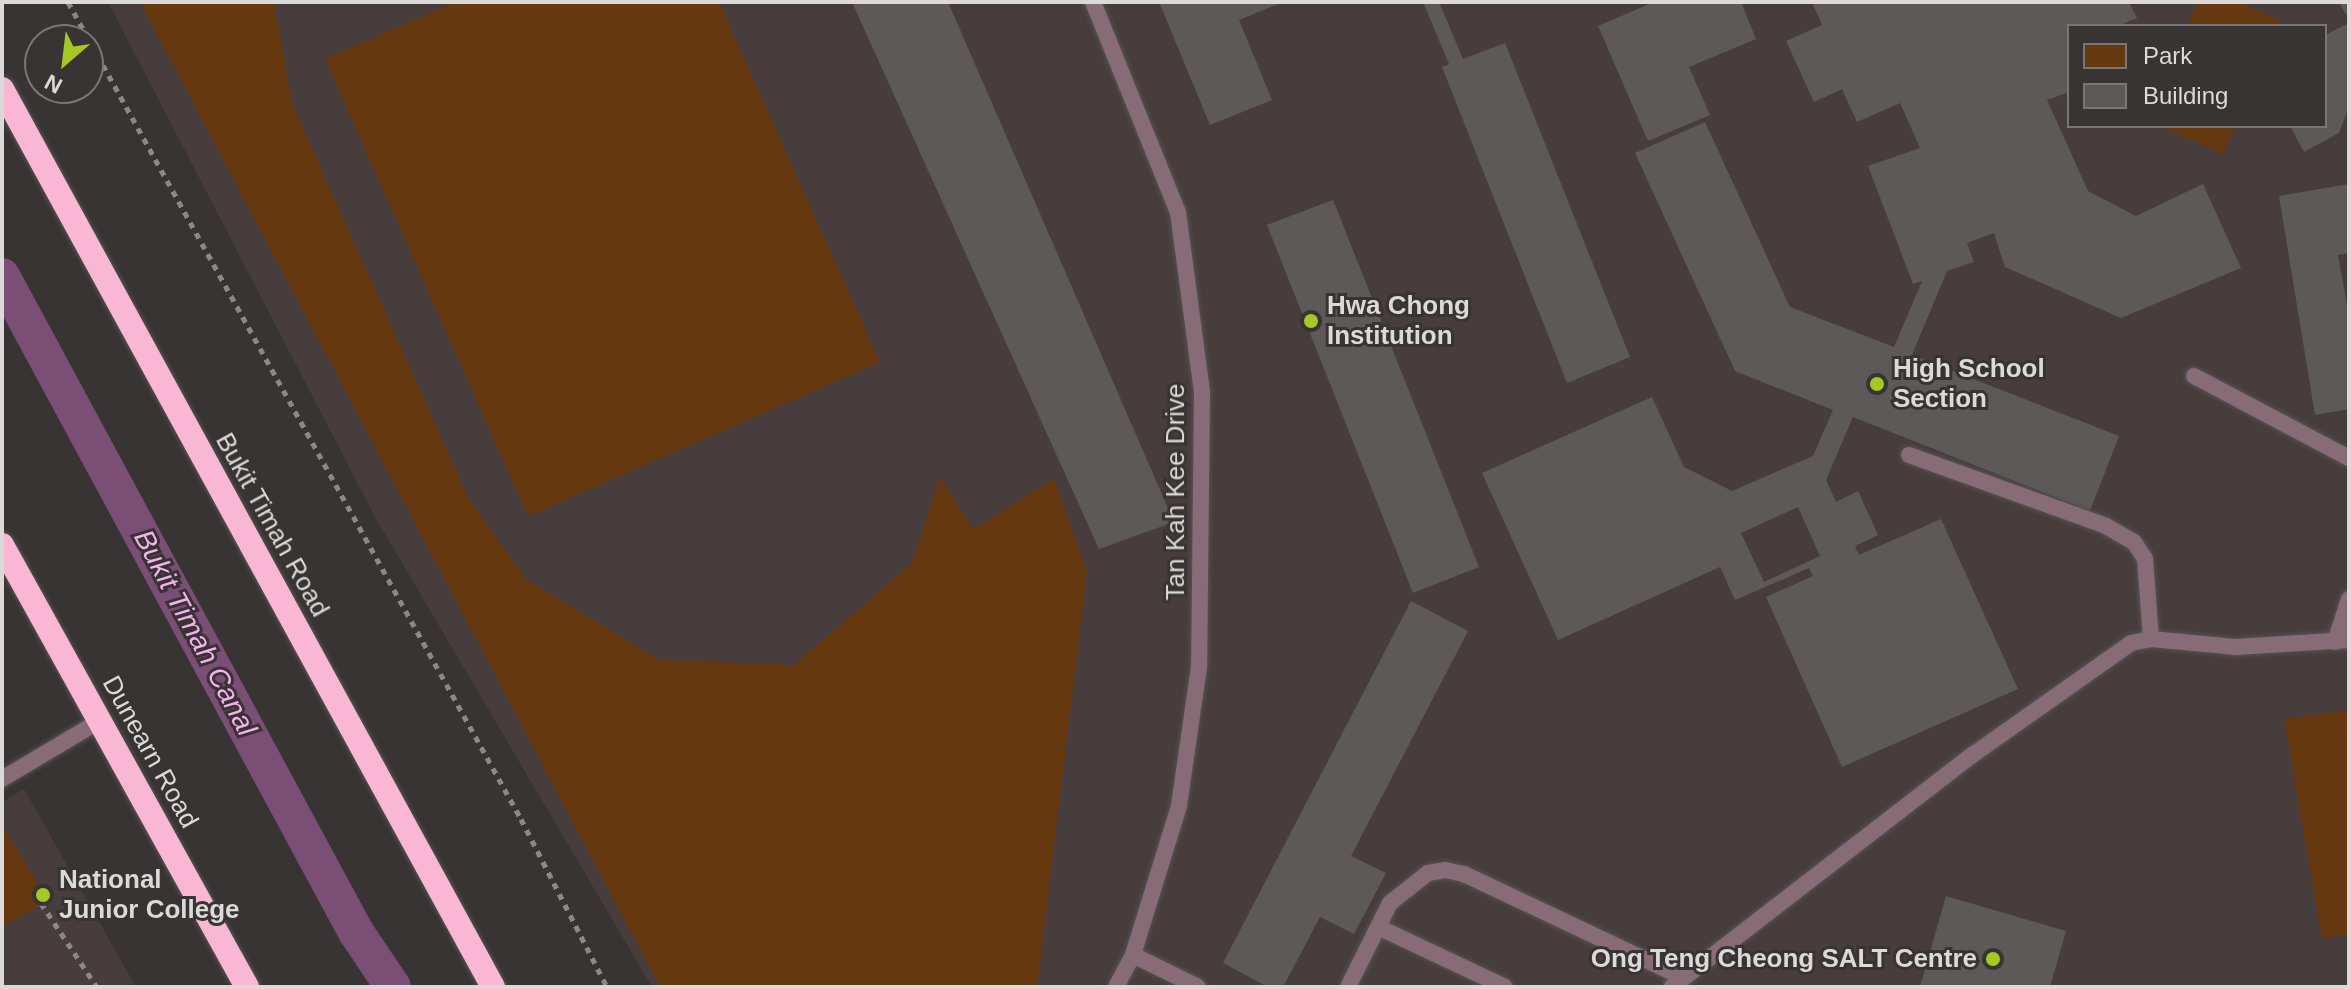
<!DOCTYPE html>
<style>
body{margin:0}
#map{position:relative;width:2351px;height:989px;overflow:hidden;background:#383434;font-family:Helvetica,sans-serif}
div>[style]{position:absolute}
.built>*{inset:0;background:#483d3d}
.green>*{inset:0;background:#663810}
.canal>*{height:36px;margin:-18px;padding:0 18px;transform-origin:18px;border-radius:18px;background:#7b4e76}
.building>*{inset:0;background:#5d5958}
.path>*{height:5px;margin-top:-2.5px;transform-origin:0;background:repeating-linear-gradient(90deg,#8b8888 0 6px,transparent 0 12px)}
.roads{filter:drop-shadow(0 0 2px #565252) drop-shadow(0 0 2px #565252)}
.lane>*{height:16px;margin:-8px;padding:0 8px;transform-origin:8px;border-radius:8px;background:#876c77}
.highway>*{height:24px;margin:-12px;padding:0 12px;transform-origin:12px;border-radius:12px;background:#f9b7d3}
.dots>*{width:22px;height:22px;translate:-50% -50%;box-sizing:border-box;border:4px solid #383434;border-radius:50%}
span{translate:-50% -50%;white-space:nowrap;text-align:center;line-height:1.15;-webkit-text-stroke:6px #383434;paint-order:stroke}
.poi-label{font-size:26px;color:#dcd9d9;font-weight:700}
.left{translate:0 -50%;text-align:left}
.right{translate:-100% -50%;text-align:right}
.street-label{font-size:26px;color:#dcd9d9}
.water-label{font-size:28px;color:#f6b1ef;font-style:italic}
.frame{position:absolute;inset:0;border:4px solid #dcd9d9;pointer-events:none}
.legend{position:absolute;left:2067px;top:24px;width:260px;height:104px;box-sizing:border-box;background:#383434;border:2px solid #7a7676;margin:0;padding:10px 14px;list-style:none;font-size:24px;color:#dcd9d9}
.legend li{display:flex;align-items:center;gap:16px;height:40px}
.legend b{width:40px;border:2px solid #7a7676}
.north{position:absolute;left:24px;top:24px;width:80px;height:80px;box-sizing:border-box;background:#383434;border:2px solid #7a7676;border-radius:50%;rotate:208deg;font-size:22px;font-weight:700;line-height:32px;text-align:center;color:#dcd9d9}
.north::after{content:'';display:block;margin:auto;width:28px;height:36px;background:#a5c824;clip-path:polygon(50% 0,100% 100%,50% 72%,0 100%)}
</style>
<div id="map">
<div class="built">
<div style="clip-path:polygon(evenodd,108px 2px,2349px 2px,2349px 987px,652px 987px,375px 517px,108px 2px,2069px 26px,2325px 26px,2325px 126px,2069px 126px,2069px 26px)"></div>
<div style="clip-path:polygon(24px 789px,136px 987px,2px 987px,2px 802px)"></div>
</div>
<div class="green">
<div style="clip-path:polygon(140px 2px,274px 2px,293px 106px,469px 499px,526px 579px,659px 660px,794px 665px,912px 563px,940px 476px,973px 529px,1054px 479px,1087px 571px,1037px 987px,660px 987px)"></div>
<div style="clip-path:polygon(455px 2px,719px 2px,880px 362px,528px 516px,325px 59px)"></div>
<div style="clip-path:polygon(2198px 2px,2238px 2px,2281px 21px,2279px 26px,2187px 26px)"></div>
<div style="clip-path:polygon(2160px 126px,2235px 126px,2223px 154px)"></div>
<div style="clip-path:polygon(2349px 710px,2349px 934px,2322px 938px,2284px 719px)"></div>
<div style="clip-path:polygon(2px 825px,48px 900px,2px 927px)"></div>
</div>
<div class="canal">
<div style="left:2px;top:276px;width:745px;rotate:61.65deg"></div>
<div style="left:356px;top:932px;width:66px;rotate:56.1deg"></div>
</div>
<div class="building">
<div style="clip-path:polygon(852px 2px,948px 2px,1174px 522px,1099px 549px)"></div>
<div style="clip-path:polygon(1159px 2px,1283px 2px,1239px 20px,1272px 100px,1210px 125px)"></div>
<div style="clip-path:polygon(1423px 2px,1439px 2px,1463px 59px,1505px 43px,1630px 357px,1567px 383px,1442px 67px,1449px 64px)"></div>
<div style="clip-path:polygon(1654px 2px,1741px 2px,1756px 39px,1689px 67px,1710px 115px,1648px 141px,1598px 26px)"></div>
<div style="clip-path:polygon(evenodd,1812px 2px,2129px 2px,2137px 18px,2118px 26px,2069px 26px,2069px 92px,2047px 100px,2088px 191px,2136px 216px,2203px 184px,2241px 268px,2121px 318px,2005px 267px,1994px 233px,1967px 243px,1974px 262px,1947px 271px,1912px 355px,2119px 436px,2090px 511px,1853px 417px,1826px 480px,1836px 502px,1858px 491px,1878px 535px,1855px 546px,1859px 555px,1941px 519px,2018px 689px,1842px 767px,1766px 597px,1813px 576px,1809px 568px,1735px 600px,1720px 567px,1558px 640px,1482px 473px,1652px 397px,1684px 467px,1732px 491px,1813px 456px,1833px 410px,1735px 371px,1635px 153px,1705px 122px,1790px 307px,1894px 347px,1922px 281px,1913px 284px,1868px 166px,1920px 148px,1900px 103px,1857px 122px,1842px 89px,1814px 102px,1786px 41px,1822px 25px,1812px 2px,1798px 507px,1820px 556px,1764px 582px,1741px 533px,1798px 507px)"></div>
<div style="clip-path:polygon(2339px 2px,2349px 2px,2349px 20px)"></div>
<div style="clip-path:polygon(2349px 23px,2349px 106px,2339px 133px,2304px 152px,2290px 126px,2325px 126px,2325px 35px)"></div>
<div style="clip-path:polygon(2349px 184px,2349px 253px,2338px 255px,2349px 316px,2349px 409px,2315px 415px,2279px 196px)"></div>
<div style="clip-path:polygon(1333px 200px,1479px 567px,1413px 593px,1267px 225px)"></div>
<div style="clip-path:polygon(1411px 601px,1468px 631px,1351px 856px,1386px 873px,1354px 934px,1320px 917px,1283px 987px,1268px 987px,1223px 963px)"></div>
<div style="clip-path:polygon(1946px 896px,2066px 931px,2050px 987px,1920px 987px)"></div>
</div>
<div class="path">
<div style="left:68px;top:2px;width:934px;rotate:60.99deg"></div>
<div style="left:521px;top:819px;width:189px;rotate:62.9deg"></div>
<div style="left:41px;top:903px;width:101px;rotate:56.3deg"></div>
</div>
<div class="roads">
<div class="lane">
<div style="left:1093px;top:2px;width:227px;rotate:68deg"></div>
<div style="left:1178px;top:212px;width:182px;rotate:82.4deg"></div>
<div style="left:1202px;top:392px;width:275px;rotate:90.6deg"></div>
<div style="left:1199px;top:667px;width:140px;rotate:98.2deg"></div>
<div style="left:1179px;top:806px;width:156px;rotate:107.2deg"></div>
<div style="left:1133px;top:955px;width:36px;rotate:118deg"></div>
<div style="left:2194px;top:376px;width:175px;rotate:27.9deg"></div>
<div style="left:1909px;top:455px;width:209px;rotate:19.8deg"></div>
<div style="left:2106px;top:526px;width:32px;rotate:30deg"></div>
<div style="left:2134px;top:542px;width:20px;rotate:57deg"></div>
<div style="left:2145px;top:559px;width:80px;rotate:85.7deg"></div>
<div style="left:2335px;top:642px;width:45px;rotate:-72deg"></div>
<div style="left:2px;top:779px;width:115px;rotate:-30.8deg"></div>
<div style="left:1378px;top:927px;width:140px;rotate:25.3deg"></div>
<div style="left:1133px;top:955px;width:72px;rotate:26.2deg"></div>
<div style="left:1348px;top:987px;width:94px;rotate:-63.4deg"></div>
<div style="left:1390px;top:903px;width:48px;rotate:-38.3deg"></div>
<div style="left:1428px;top:873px;width:17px;rotate:-10deg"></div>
<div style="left:1445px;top:870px;width:19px;rotate:12deg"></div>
<div style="left:1464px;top:874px;width:243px;rotate:25.3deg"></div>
<div style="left:1672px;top:987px;width:378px;rotate:-37.7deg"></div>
<div style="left:1971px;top:756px;width:196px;rotate:-35.2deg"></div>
<div style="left:2131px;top:643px;width:20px;rotate:-11deg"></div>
<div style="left:2151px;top:639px;width:84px;rotate:5.4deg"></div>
<div style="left:2235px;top:647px;width:114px;rotate:-3.5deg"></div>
</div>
<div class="highway">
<div style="left:2px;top:89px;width:1023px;rotate:61.33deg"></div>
<div style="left:2px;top:545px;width:505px;rotate:61deg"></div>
</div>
</div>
<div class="dots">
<div style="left:1311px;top:321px;background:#a5c824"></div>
<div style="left:1877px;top:384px;background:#a5c824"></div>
<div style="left:43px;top:895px;background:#a5c824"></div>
<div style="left:1993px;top:959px;background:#a5c824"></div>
</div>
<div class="poi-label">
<span class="left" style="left:1327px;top:321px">Hwa Chong<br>Institution</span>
<span class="left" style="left:1893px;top:384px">High School<br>Section</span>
<span class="left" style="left:59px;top:895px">National<br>Junior College</span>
<span class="right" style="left:1977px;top:959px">Ong Teng Cheong SALT Centre</span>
</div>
<div class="street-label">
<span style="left:1176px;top:492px;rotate:-90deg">Tan Kah Kee Drive</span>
<span style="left:272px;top:525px;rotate:61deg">Bukit Timah Road</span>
<span style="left:150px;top:752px;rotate:61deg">Dunearn Road</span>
</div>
<div class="water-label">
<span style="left:195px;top:633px;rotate:62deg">Bukit Timah Canal</span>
</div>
<div class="frame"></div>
<ul class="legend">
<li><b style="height:22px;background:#663810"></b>Park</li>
<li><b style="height:22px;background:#5d5958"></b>Building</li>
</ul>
<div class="north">N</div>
</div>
